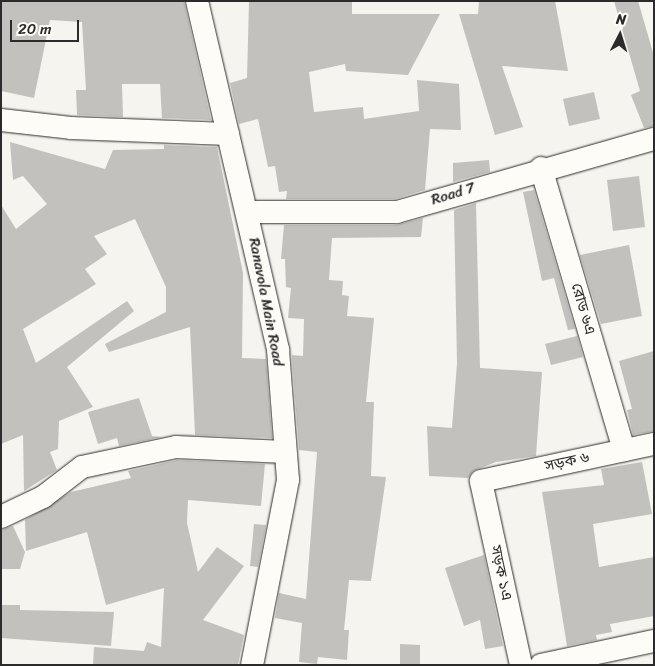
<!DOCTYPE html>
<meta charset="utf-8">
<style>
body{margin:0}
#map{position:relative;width:655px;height:666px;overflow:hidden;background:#f5f4ef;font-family:Sriracha,"Noto Sans Bengali",sans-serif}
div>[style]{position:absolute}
.building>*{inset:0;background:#c2c1be}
.roads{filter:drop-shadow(0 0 1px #2b2b2b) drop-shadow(0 0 1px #2b2b2b)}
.street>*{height:22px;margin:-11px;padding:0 11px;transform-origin:11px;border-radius:11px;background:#fdfcf7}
span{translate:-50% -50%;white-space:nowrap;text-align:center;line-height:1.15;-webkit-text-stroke:4px #fdfcf7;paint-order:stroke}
.street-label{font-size:15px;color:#2b2b2b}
.frame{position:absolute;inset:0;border:2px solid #2b2b2b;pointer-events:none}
.north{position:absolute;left:595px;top:10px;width:50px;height:50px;-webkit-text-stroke:4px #fdfcf7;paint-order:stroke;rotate:5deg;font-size:14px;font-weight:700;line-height:20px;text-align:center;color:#2b2b2b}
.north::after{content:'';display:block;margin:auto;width:18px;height:22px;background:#2b2b2b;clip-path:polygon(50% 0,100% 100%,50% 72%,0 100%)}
.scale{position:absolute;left:10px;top:20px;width:69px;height:22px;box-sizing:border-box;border:2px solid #2b2b2b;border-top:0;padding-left:6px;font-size:15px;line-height:18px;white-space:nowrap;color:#2b2b2b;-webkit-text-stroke:4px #fdfcf7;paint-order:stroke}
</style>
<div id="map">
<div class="building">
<div style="clip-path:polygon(1px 1px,184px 1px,211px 120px,162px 118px,160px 84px,122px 84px,123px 117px,77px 115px,76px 90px,86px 90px,82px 22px,50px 20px,34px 98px,1px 91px)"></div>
<div style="clip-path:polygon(249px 1px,352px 1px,352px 14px,440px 14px,408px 75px,346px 71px,345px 64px,309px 72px,314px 112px,363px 107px,364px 119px,419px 111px,417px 80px,459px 84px,461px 130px,430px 129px,425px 190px,395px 199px,286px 199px,287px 191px,279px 192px,275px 166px,268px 167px,258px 119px,239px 124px,230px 83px,247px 78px)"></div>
<div style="clip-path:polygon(479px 1px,555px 1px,568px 71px,502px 66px,523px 127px,495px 135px,459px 14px,478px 14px)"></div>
<div style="clip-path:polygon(614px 1px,638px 1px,654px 56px,654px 126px,644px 128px,631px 95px,640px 91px)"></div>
<div style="clip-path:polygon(594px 92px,600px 119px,569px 126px,563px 99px)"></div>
<div style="clip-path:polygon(10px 142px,105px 169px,113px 150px,164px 149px,164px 145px,217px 147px,243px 273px,242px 358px,266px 359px,272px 438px,195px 435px,190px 327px,109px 352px,105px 344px,166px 312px,166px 287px,135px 219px,94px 236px,107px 254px,85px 269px,96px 284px,23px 329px,36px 363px,127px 301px,134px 311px,67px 367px,93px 407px,59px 421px,58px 449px,50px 452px,57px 470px,24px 491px,23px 435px,1px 444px,1px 205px,16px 229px,47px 204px,23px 176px,13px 180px)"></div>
<div style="clip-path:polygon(489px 160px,490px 172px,453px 182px,453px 163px)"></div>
<div style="clip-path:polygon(639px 176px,645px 227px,613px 231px,607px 180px)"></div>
<div style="clip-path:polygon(534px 190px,575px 329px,568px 330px,554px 278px,542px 281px,523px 192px)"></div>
<div style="clip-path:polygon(476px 203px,480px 368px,542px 372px,536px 456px,496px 462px,473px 471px,468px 478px,429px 476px,427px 426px,452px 428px,457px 363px,454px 210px)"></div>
<div style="clip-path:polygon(423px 218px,421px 237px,332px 238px,329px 280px,343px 281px,342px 295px,349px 296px,347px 316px,374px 318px,366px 402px,374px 402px,371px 476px,386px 477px,371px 581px,349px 580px,344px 630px,349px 630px,347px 660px,318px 657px,317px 664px,299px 662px,302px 623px,275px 618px,279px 593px,306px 599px,317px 452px,299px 450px,292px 360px,292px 355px,303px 356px,304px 319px,288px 318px,291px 288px,286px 287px,285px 259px,281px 259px,284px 225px,397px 225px)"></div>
<div style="clip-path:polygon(629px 245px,642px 316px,601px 324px,580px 255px)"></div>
<div style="clip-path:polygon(577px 336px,583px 357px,551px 365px,545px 344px)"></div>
<div style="clip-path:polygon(654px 351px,654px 431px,633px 435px,627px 410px,632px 409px,619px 361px)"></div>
<div style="clip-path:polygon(139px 398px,152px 436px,162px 437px,119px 446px,117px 438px,98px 444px,88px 412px)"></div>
<div style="clip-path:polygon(177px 460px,265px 464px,261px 506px,188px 500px,187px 523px,198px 572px,217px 547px,244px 566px,203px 620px,244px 635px,238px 665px,93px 665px,94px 647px,144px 651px,147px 642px,161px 647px,164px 588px,106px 605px,87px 532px,26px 551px,25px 520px,71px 492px,131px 478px,128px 471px)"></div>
<div style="clip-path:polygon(642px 462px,652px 514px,593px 524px,599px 567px,654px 557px,654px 616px,610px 624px,612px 632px,596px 635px,597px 640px,567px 646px,542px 492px,604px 485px,601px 469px)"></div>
<div style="clip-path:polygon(254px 524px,266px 525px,258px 567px,250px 566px)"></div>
<div style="clip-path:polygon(13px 526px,25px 552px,20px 569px,1px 569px,1px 530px)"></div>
<div style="clip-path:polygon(484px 555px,503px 646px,485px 649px,480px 620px,464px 626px,445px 568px)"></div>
<div style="clip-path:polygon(1px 605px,20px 605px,20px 610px,114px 612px,111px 646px,1px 638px)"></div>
<div style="clip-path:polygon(400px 644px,420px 645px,420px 665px,400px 665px)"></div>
</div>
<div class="roads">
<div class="street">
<div style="left:197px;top:1px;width:358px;rotate:76.9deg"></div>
<div style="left:278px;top:350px;width:130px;rotate:85.6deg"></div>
<div style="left:288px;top:480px;width:188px;rotate:101deg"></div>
<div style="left:1px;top:120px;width:70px;rotate:6.5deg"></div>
<div style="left:71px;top:128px;width:157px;rotate:2.2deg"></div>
<div style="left:541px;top:168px;width:294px;rotate:73.6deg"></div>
<div style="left:248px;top:212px;width:149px"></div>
<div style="left:397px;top:212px;width:267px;rotate:-15.9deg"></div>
<div style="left:1px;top:517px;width:47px;rotate:-25.5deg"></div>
<div style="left:43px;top:497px;width:49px;rotate:-37.6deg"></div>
<div style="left:82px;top:467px;width:96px;rotate:-12deg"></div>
<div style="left:176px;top:447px;width:109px;rotate:2.6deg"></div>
<div style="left:521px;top:665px;width:188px;rotate:-102.3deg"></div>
<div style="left:481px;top:481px;width:177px;rotate:-12.1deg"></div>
<div style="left:541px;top:665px;width:116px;rotate:-12deg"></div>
</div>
</div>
<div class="street-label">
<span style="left:453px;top:194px;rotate:-17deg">Road 7</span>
<span style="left:266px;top:302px;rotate:79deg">Ranavola Main Road</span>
<span style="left:583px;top:309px;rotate:74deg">রোড ৬এ</span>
<span style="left:567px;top:462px;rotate:-12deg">সড়ক ৬</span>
<span style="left:501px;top:573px;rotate:78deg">সড়ক ১এ</span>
</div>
<div class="frame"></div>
<div class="north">N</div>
<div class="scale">20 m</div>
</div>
